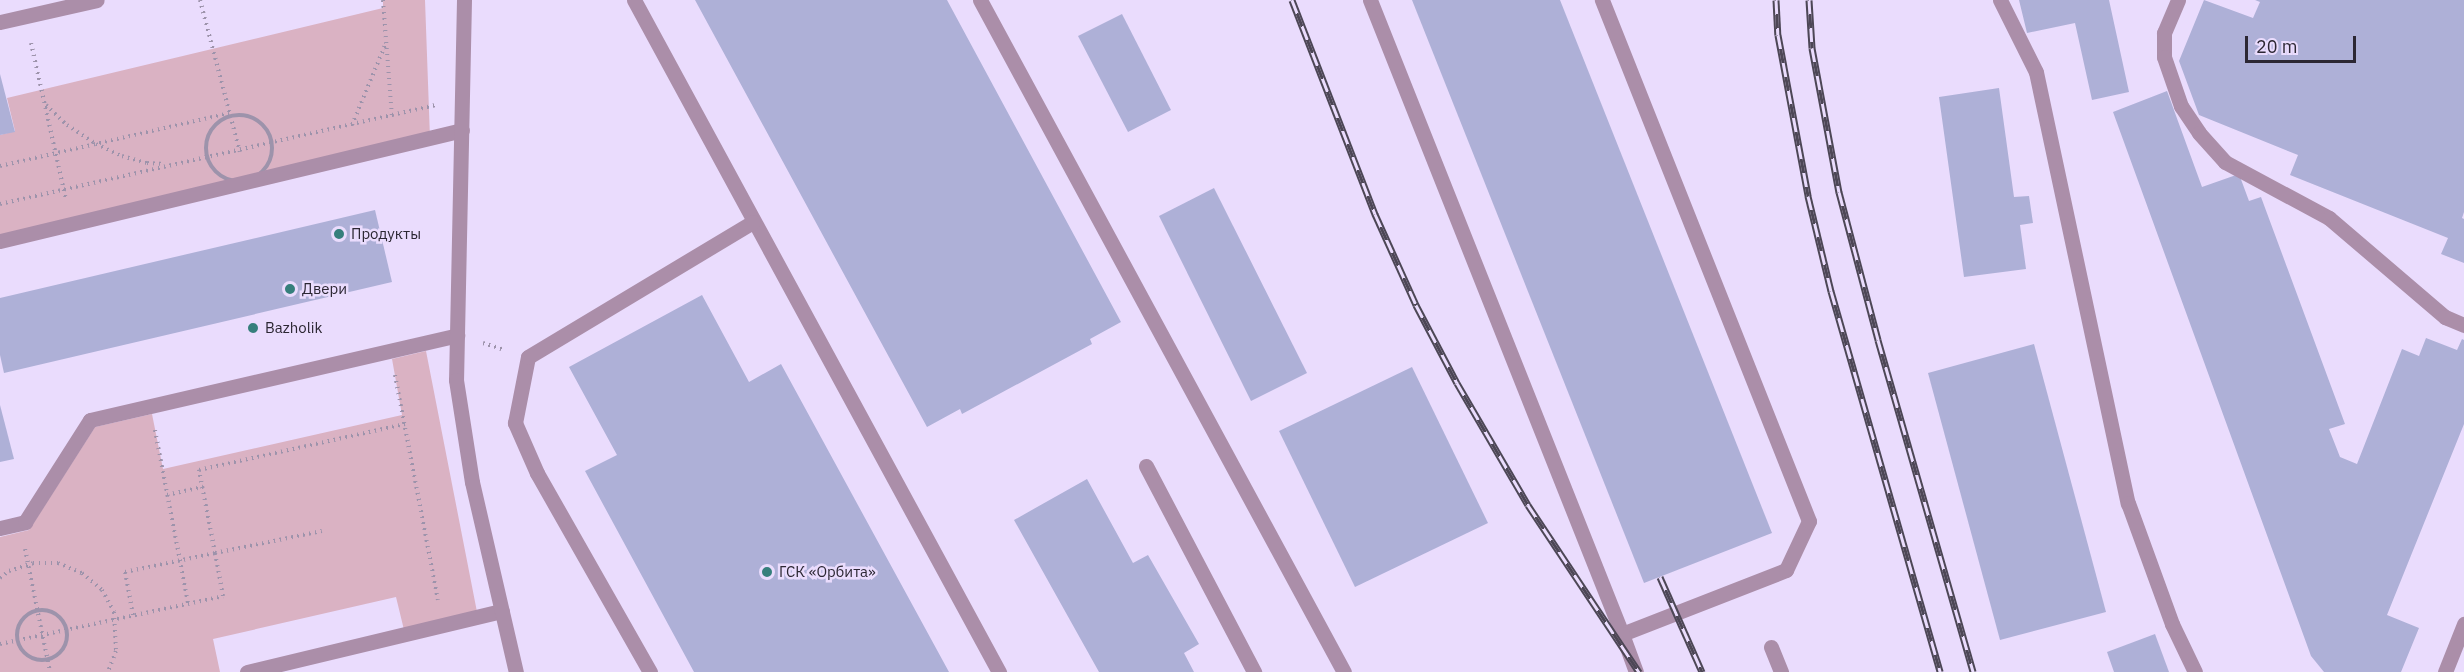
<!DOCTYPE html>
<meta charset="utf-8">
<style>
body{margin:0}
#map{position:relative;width:2464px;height:672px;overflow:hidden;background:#eadcfd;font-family:"IBM Plex Sans",sans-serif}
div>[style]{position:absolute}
.green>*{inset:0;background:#dab2c3}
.building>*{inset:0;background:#aeb0d7}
.path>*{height:4px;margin-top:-2px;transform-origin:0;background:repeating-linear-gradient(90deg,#9d93ab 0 1.5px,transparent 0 6px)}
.path>.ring{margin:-2px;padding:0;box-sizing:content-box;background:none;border:4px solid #9d93ab;border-radius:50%}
.service>*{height:15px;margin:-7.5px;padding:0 7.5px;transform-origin:7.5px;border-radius:7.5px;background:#ab8ea9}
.minor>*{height:15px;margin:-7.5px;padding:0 7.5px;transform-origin:7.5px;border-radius:7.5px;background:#ab8ea9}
.tertiary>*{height:15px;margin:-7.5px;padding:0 7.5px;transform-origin:7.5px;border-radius:7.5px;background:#ab8ea9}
.rail>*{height:7px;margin-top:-3.5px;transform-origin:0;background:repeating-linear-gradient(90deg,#eadcfd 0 14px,#4d4756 0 28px);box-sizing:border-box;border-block:2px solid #4d4756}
.dots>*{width:16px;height:16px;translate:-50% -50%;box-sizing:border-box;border:3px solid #eadcfd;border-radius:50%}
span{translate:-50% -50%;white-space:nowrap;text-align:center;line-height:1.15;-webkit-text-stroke:5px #eadcfd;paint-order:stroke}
.poi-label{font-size:15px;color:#2c2733}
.left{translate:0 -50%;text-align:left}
.scale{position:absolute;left:2245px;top:36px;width:111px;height:27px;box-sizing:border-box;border:3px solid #2c2733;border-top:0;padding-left:8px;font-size:18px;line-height:21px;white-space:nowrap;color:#2c2733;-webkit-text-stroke:4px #eadcfd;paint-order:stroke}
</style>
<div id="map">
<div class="green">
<div style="clip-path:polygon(383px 0,425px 0,430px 138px,0 241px,0 135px,15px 131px,7px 98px,383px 8px)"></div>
<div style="clip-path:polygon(426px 351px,478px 617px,405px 634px,396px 597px,213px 639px,220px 672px,0 672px,0 537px,29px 530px,95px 427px,152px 414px,163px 469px,402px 415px,392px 359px)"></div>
</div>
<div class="building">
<div style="clip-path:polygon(695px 0,947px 0,1121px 322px,1090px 339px,1092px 344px,962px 414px,960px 409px,927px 427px)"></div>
<div style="clip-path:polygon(1412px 0,1560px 0,1772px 533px,1644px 583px)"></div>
<div style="clip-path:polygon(2019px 0,2109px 0,2129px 92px,2092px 100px,2075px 23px,2027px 33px)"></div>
<div style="clip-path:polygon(2204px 0,2253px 18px,2260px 2px,2255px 0,2464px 0,2464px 212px,2462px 218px,2464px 219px,2464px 263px,2441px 254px,2448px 238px,2290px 175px,2298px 155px,2199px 115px,2179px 61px)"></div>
<div style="clip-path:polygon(1122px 14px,1171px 110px,1128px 132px,1078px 36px)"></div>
<div style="clip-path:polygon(0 74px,15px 132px,0 135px)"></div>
<div style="clip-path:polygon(1999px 88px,2014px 197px,2029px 196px,2033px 223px,2020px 225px,2026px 269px,1964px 277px,1939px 97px)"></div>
<div style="clip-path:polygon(2167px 91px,2202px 187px,2239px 174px,2249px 201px,2261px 197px,2345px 424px,2329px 429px,2340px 457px,2357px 464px,2402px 349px,2419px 356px,2426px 338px,2457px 350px,2462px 339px,2464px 340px,2464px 424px,2387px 615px,2419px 628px,2401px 672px,2324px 672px,2311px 656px,2113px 112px)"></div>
<div style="clip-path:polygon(1214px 188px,1307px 373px,1251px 401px,1159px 216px)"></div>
<div style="clip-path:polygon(375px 210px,392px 282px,4px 373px,0 355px,0 298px)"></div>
<div style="clip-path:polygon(702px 295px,749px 382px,781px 364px,949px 672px,694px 672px,585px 471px,617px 455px,569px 367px)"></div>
<div style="clip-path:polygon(2034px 344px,2106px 612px,2000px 640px,1928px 373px)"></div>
<div style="clip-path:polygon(1412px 367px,1488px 523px,1355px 587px,1279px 431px)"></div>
<div style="clip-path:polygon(0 405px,14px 459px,0 462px)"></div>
<div style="clip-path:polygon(1087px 479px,1133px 563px,1148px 555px,1199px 644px,1184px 653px,1194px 672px,1099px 672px,1014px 520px)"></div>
<div style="clip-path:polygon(2155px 634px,2169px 672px,2114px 672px,2107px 652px)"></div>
</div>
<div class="path">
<div style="left:200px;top:0;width:157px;rotate:75.3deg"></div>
<div style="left:383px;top:0;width:116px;rotate:85.6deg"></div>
<div style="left:31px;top:43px;width:161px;rotate:77.4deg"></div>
<div style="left:46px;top:105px;width:29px;rotate:44deg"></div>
<div style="left:67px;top:125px;width:35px;rotate:33deg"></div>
<div style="left:96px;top:144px;width:29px;rotate:25deg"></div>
<div style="left:122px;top:156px;width:26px;rotate:16deg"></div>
<div style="left:147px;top:163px;width:18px;rotate:3deg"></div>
<div class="ring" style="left:206px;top:115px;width:62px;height:62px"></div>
<div style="left:352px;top:125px;width:89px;rotate:-67.5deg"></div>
<div style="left:0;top:166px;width:235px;rotate:-13deg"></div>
<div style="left:0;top:204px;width:446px;rotate:-12.8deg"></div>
<div style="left:483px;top:343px;width:20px;rotate:18deg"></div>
<div style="left:395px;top:375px;width:229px;rotate:79.2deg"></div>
<div style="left:155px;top:430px;width:176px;rotate:79.2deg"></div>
<div style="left:167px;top:495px;width:37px;rotate:-13deg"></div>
<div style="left:25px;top:549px;width:126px;rotate:78.5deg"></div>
<div style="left:0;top:578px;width:11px;rotate:-38deg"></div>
<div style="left:9px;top:571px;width:25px;rotate:-18deg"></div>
<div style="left:33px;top:563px;width:25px"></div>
<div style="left:58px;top:563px;width:26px;rotate:23deg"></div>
<div style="left:82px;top:573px;width:26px;rotate:40deg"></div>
<div style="left:102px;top:590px;width:25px;rotate:61deg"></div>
<div style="left:114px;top:612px;width:39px;rotate:87deg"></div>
<div style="left:116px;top:651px;width:22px;rotate:111deg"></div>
<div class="ring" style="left:17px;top:610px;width:46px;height:46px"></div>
<div style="left:133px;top:615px;width:44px;rotate:-100.5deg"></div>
<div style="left:125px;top:572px;width:92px;rotate:-11.9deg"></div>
<div style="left:215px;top:553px;width:85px;rotate:-100.9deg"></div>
<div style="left:199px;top:470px;width:211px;rotate:-12.6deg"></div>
<div style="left:0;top:644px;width:228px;rotate:-12.1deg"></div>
<div style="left:223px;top:596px;width:44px;rotate:-100.5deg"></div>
<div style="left:215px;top:553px;width:109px;rotate:-11.6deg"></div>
</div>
<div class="service">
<div style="left:634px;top:0;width:765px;rotate:61.49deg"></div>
<div style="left:980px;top:0;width:764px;rotate:61.56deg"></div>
<div style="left:1370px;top:0;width:682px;rotate:68.32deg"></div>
<div style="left:1622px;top:634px;width:176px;rotate:-21.3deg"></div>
<div style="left:1786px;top:570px;width:54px;rotate:-64.9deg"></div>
<div style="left:1809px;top:521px;width:561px;rotate:-111.67deg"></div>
<div style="left:2000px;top:0;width:80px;rotate:63.4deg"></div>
<div style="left:2036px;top:72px;width:441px;rotate:78deg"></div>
<div style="left:2128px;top:503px;width:129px;rotate:70deg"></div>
<div style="left:2172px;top:624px;width:53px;rotate:64.4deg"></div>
<div style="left:2178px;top:0;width:36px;rotate:113deg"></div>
<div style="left:2164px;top:33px;width:24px;rotate:90deg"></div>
<div style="left:2164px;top:57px;width:52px;rotate:70.9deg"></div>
<div style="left:2181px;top:106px;width:32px;rotate:56deg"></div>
<div style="left:2199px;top:133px;width:39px;rotate:48deg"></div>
<div style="left:2225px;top:162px;width:118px;rotate:28.3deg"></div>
<div style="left:2329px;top:218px;width:153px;rotate:40.5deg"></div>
<div style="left:2445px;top:317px;width:21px;rotate:23deg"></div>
<div style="left:0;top:22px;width:99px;rotate:-12.8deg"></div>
<div style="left:0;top:241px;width:475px;rotate:-13.5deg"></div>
<div style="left:1146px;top:466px;width:233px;rotate:62.3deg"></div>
<div style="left:0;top:528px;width:26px;rotate:-13deg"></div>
<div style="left:25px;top:522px;width:121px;rotate:-57.5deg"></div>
<div style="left:90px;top:420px;width:377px;rotate:-13deg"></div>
<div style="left:1622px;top:634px;width:40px;rotate:69.8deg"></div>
<div style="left:1771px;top:647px;width:27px;rotate:68deg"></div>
<div style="left:247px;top:672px;width:262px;rotate:-13.5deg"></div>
<div style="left:650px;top:672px;width:229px;rotate:-119.6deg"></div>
<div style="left:537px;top:473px;width:55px;rotate:-113.7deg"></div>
<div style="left:515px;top:423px;width:67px;rotate:-78.9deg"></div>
<div style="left:528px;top:357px;width:262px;rotate:-31deg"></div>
</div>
<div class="minor">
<div style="left:464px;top:0;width:380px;rotate:91.2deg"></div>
<div style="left:456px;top:380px;width:103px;rotate:81.1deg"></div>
<div style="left:472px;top:482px;width:195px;rotate:77deg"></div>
</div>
<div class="tertiary">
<div style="left:2445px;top:672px;width:52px;rotate:-68.4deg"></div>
</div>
<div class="rail">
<div style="left:1292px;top:0;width:230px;rotate:68.8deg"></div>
<div style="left:1375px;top:214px;width:100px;rotate:65.7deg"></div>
<div style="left:1416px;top:305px;width:88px;rotate:62.3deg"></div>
<div style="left:1457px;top:383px;width:141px;rotate:59.8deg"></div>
<div style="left:1528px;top:505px;width:201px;rotate:56.4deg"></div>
<div style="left:1776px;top:0;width:35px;rotate:87deg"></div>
<div style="left:1778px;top:35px;width:164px;rotate:79.4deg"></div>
<div style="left:1808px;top:196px;width:98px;rotate:76.4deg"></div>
<div style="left:1831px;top:291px;width:396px;rotate:74deg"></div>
<div style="left:1809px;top:0;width:48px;rotate:86.4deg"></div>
<div style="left:1812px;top:48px;width:147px;rotate:79.4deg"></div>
<div style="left:1839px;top:192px;width:153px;rotate:75.2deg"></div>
<div style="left:1878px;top:340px;width:345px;rotate:74deg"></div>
<div style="left:1660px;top:577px;width:104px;rotate:66.1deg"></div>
</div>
<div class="dots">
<div style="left:339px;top:234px;background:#367f7c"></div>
<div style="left:290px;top:289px;background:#367f7c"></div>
<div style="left:253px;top:328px;background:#367f7c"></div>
<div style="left:767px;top:572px;background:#367f7c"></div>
</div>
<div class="poi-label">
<span class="left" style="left:351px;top:234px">Продукты</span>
<span class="left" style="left:302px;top:289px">Двери</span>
<span class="left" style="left:265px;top:328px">Bazholik</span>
<span class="left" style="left:779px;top:572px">ГСК «Орбита»</span>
</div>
<div class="scale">20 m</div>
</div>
